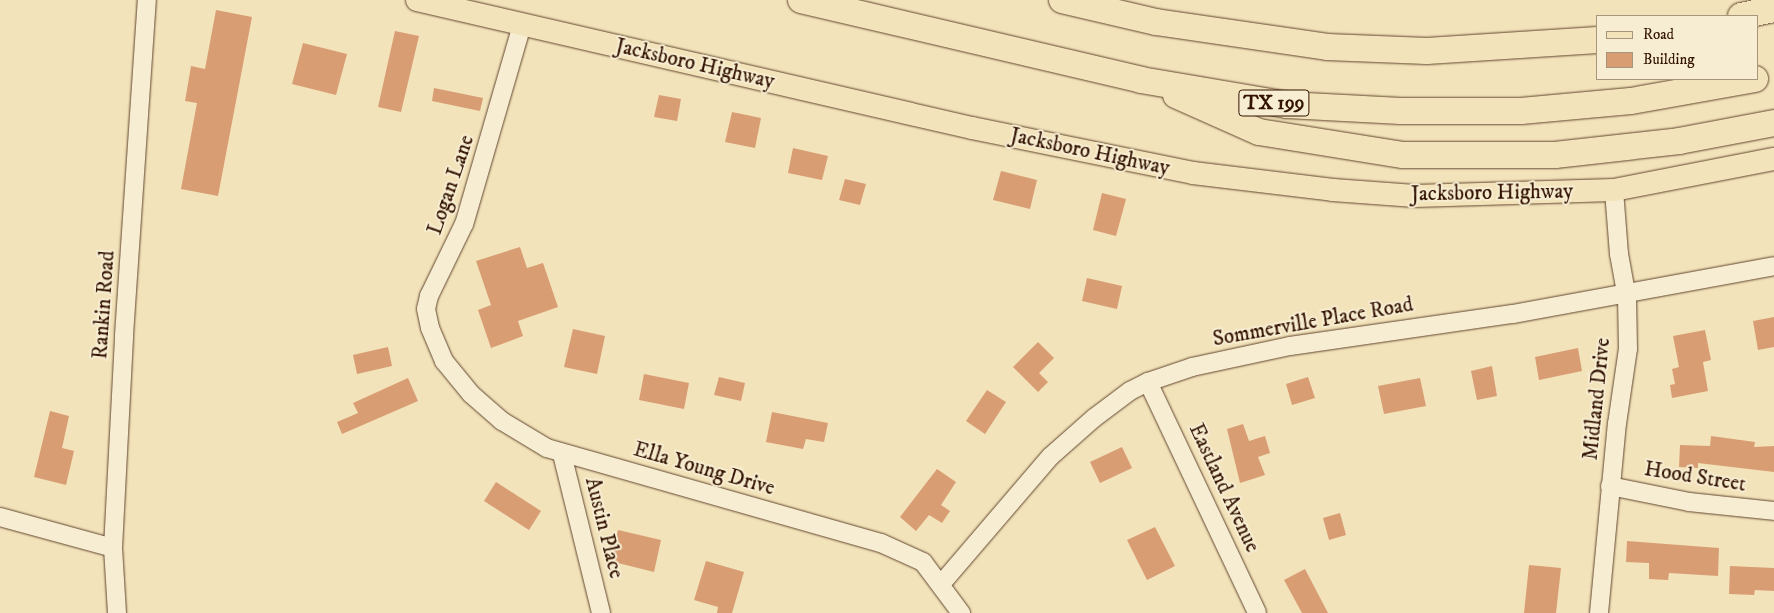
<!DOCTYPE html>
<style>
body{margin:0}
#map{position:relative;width:1774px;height:613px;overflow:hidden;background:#f3e3ba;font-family:"IM FELL DW Pica",serif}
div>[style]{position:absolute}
.building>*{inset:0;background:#d99d74}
.roads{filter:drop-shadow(0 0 1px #62462f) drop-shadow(0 0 1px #62462f)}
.minor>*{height:18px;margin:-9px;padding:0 9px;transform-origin:9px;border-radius:9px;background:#f7edd2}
.major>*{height:22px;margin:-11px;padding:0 11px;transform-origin:11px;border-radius:11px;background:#f3e3ba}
.highway>*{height:26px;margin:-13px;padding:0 13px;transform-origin:13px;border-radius:13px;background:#f3e3ba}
span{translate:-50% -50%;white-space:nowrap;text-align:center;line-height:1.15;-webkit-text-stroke:4px #f7edd2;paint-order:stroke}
.shield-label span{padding:1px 4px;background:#f7edd2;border:1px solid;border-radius:4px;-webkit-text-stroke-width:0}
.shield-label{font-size:20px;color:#321201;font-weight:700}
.street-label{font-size:21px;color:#321201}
.legend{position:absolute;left:1596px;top:15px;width:162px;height:65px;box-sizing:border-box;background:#f7edd2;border:1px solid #a8957e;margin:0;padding:6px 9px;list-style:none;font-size:15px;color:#321201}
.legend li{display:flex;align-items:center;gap:10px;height:25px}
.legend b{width:25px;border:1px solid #a8957e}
</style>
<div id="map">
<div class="building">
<div style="clip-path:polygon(216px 10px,252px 17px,218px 196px,181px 189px,197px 103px,185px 101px,191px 66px,205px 69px)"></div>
<div style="clip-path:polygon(395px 31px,419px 36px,401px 112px,378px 107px)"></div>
<div style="clip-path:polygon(303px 43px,347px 54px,336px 95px,292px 84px)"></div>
<div style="clip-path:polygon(434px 88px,483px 98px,480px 111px,432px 101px)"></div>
<div style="clip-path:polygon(659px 95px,681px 99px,677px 121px,654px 117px)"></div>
<div style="clip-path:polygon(732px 112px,761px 118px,755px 148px,725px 142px)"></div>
<div style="clip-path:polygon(793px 148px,828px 156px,822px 180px,788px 173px)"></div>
<div style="clip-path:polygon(1001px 171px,1037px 180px,1030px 209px,993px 200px)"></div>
<div style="clip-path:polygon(845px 179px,866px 184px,860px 205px,839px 200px)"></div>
<div style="clip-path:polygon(1102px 193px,1126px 199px,1116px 236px,1093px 230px)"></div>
<div style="clip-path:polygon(520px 247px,527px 268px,543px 263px,558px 307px,518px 321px,523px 336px,491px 348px,478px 310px,491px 305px,476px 261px)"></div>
<div style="clip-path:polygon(1087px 278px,1122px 286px,1117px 309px,1082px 301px)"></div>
<div style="clip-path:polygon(1774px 317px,1774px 347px,1758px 350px,1753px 321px)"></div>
<div style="clip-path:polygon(573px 329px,605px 336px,597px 374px,564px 367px)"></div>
<div style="clip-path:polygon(1705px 330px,1711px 360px,1703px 362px,1708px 391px,1672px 398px,1670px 385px,1675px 384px,1672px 369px,1679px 367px,1673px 336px)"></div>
<div style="clip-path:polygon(1038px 342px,1054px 358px,1039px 373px,1048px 382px,1038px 392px,1013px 367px)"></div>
<div style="clip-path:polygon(388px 347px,392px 366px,357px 374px,353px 355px)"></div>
<div style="clip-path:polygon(1578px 348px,1582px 371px,1539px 380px,1535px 357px)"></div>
<div style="clip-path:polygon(1492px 366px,1497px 396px,1477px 400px,1471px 371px)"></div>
<div style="clip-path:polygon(644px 374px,689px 383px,684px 409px,639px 400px)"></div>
<div style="clip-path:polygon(719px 377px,745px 383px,741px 401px,714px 395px)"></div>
<div style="clip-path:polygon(1308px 377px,1315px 398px,1292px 405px,1286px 384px)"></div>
<div style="clip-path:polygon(408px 378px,418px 401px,342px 434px,337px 422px,358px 413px,353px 403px)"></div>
<div style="clip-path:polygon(1420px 378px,1426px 406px,1384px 414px,1378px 386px)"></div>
<div style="clip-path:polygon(987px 390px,1006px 402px,985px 434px,966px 421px)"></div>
<div style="clip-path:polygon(50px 411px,69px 416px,62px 448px,74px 451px,66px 485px,34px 477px)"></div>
<div style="clip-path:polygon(772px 412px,828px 423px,824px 442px,806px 439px,803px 449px,766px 442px)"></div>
<div style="clip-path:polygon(1243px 424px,1249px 441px,1265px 436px,1270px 453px,1258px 457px,1265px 475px,1240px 483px,1227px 429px)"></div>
<div style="clip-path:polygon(1711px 436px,1755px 442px,1754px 447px,1774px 446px,1774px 472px,1698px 463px,1698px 468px,1679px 467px,1680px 445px,1710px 446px)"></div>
<div style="clip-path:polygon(1122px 447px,1132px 468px,1100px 483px,1090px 462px)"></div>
<div style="clip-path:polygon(937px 469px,956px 482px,941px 505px,950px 511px,942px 523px,929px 515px,916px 531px,900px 517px)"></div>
<div style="clip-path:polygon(496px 482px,541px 511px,529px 530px,484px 501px)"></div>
<div style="clip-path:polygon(1340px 513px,1346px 535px,1329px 540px,1323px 518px)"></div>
<div style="clip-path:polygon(1155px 527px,1175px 566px,1147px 580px,1127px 540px)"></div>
<div style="clip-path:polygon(618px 530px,661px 540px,654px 572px,610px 561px)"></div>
<div style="clip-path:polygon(1627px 541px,1719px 548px,1718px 576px,1669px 573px,1668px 580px,1649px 579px,1649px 563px,1626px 562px)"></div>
<div style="clip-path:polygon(706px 561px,744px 572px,732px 613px,717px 613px,718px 607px,694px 600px)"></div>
<div style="clip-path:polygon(1529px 565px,1561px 568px,1556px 613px,1524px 613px)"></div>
<div style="clip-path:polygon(1730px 566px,1774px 568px,1774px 591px,1755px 590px,1754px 595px,1729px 594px)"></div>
<div style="clip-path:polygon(1305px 569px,1328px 613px,1302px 613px,1284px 580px)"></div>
</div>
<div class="roads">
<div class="minor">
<div style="left:522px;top:25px;width:207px;rotate:106.2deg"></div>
<div style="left:464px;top:224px;width:80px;rotate:115.9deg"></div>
<div style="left:429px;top:296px;width:13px;rotate:103deg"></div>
<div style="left:426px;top:309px;width:19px;rotate:78deg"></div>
<div style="left:430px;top:328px;width:36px;rotate:67deg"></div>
<div style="left:444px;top:361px;width:43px;rotate:50.7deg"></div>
<div style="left:471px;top:394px;width:41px;rotate:41.1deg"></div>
<div style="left:502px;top:421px;width:52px;rotate:31deg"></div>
<div style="left:547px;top:448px;width:347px;rotate:15.9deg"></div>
<div style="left:881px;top:543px;width:46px;rotate:24.3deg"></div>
<div style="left:923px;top:562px;width:64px;rotate:53.3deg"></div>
<div style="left:1148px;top:382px;width:255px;rotate:64.7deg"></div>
<div style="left:562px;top:454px;width:164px;rotate:76.2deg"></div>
<div style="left:1610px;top:486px;width:81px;rotate:11.4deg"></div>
<div style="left:1689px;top:502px;width:85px;rotate:6deg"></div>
<div style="left:0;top:517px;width:117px;rotate:15.3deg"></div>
<div style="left:942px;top:583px;width:167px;rotate:-49.4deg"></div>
<div style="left:1051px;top:456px;width:57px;rotate:-41.5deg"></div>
<div style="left:1094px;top:418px;width:45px;rotate:-36.9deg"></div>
<div style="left:1130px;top:391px;width:20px;rotate:-27deg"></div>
<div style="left:1148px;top:382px;width:46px;rotate:-18.8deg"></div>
<div style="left:1192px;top:367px;width:100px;rotate:-12.1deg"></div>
<div style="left:1290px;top:346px;width:225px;rotate:-8.2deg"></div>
<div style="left:1513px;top:314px;width:265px;rotate:-10.4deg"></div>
<div style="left:117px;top:613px;width:65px;rotate:-93.5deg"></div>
<div style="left:113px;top:548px;width:213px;rotate:-87deg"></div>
<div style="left:124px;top:335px;width:336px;rotate:-86.1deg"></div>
<div style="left:1599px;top:613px;width:190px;rotate:-84.6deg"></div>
<div style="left:1617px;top:424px;width:76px;rotate:-81.7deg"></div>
<div style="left:1628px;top:349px;width:51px;rotate:-91.1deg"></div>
<div style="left:1627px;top:298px;width:45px;rotate:-100.3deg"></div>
<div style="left:1619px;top:254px;width:64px;rotate:-94.5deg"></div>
</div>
<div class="major">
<div style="left:417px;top:0;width:570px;rotate:12.99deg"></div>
<div style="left:972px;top:128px;width:226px;rotate:11.5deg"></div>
<div style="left:1193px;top:173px;width:141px;rotate:6.9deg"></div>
<div style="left:1333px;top:190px;width:82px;rotate:4.2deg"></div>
<div style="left:1415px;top:196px;width:199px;rotate:-1.7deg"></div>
<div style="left:1614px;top:190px;width:163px;rotate:-11deg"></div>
</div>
<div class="highway">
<div style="left:801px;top:0;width:349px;rotate:13.2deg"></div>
<div style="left:1141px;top:80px;width:148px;rotate:9.7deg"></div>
<div style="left:1287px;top:105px;width:114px;rotate:3deg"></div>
<div style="left:1401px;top:111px;width:120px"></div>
<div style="left:1521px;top:111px;width:110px;rotate:-5.2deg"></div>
<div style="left:1631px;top:101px;width:126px;rotate:-10.1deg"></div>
<div style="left:1062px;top:0;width:97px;rotate:13.2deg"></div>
<div style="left:1156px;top:22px;width:173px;rotate:8.3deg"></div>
<div style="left:1327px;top:47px;width:100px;rotate:2.3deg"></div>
<div style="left:1427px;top:51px;width:171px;rotate:-3.7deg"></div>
<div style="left:1741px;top:16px;width:34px;rotate:-12deg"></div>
<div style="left:1176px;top:95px;width:91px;rotate:24deg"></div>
<div style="left:1259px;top:132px;width:146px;rotate:9.1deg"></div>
<div style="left:1403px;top:155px;width:152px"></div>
<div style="left:1555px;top:155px;width:125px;rotate:-6.4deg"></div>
<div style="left:1679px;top:141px;width:97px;rotate:-10.7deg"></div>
</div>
</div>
<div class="shield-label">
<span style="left:1274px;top:103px">TX 199</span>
</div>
<div class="street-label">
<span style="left:695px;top:64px;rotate:13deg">Jacksboro Highway</span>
<span style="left:1090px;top:152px;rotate:12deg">Jacksboro Highway</span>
<span style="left:451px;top:185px;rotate:-71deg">Logan Lane</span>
<span style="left:1492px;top:193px;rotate:-1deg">Jacksboro Highway</span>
<span style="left:104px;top:305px;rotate:-86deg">Rankin Road</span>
<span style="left:1313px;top:322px;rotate:-10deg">Sommerville Place Road</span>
<span style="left:1597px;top:399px;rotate:-84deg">Midland Drive</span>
<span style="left:704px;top:469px;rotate:16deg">Ella Young Drive</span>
<span style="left:1695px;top:477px;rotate:9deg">Hood Street</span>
<span style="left:1224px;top:488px;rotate:65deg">Eastland Avenue</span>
<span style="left:604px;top:528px;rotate:76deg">Austin Place</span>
</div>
<ul class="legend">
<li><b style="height:6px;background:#f3e3ba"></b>Road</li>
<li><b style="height:14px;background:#d99d74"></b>Building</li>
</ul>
</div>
